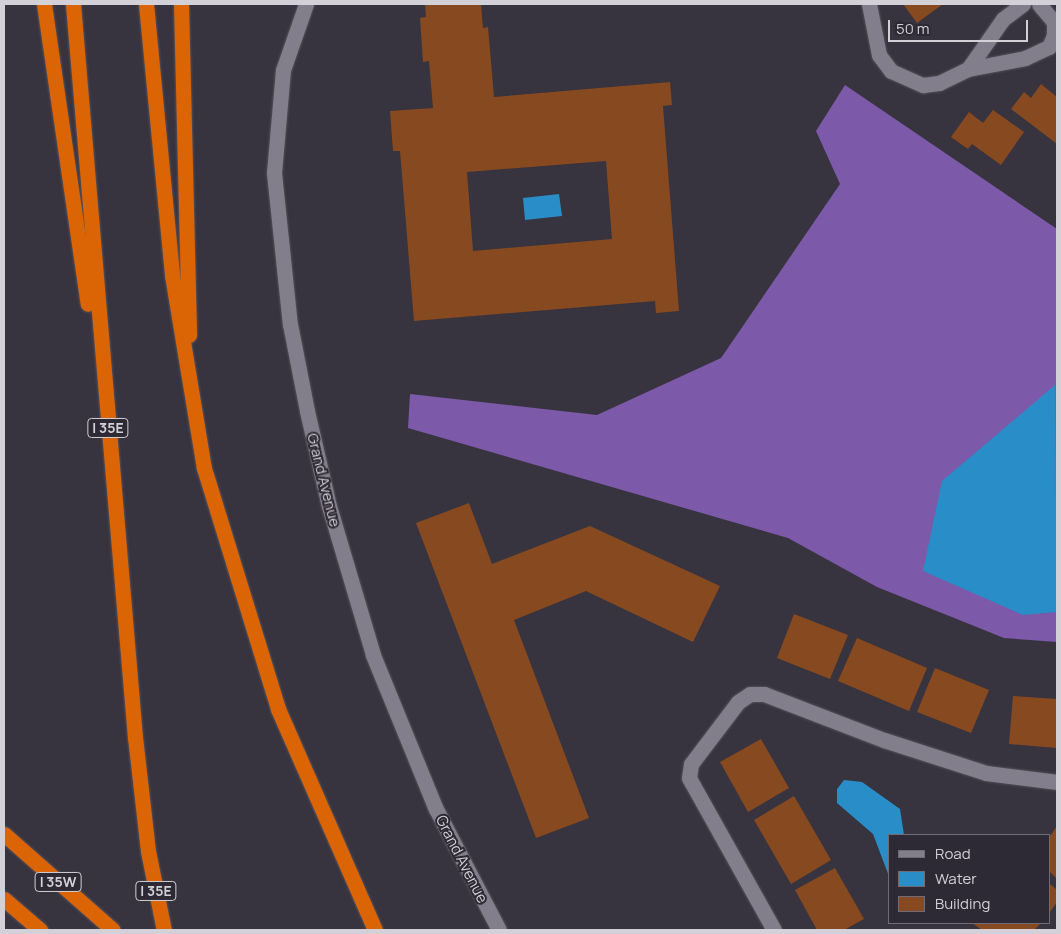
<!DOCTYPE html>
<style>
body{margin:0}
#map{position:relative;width:1061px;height:934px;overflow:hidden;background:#38343f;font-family:Manrope,sans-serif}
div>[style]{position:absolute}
.forest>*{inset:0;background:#7c59a9}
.water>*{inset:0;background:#298dc8}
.building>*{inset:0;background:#87491f}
.roads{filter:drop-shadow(0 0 1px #55515b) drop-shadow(0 0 1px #55515b)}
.minor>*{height:15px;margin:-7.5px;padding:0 7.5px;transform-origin:7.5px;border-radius:7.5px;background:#837e8b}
.highway>*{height:15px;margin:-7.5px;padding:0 7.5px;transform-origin:7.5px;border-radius:7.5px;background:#db6405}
span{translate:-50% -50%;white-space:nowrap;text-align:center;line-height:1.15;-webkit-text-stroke:4px #2e2a35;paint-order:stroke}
.shield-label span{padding:1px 4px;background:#2e2a35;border:1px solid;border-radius:4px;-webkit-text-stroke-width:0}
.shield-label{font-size:14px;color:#d3d0d7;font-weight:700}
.street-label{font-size:15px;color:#d3d0d7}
.frame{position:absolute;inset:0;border:5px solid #d3d0d7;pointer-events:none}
.legend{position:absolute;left:888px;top:834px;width:162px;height:90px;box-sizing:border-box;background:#2e2a35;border:1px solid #706c76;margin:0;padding:6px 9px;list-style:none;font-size:15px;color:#d3d0d7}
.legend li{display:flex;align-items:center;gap:10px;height:25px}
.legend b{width:25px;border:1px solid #706c76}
.scale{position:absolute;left:888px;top:20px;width:140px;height:22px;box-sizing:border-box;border:2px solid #d3d0d7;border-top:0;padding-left:6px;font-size:15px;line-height:18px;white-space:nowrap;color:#d3d0d7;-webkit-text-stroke:4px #2e2a35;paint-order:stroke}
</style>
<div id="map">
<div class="forest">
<div style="clip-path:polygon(845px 85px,1057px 229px,1057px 642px,1004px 638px,877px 587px,788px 538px,408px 428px,410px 394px,597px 415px,721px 358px,840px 184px,816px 131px)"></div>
</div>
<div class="water">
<div style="clip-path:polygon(559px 194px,562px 216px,525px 220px,523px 198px)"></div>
<div style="clip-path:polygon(1055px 385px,1057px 612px,1023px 615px,923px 571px,942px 481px)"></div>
<div style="clip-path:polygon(844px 780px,862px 782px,900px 809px,904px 835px,890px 835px,890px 879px,873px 834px,837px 803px,837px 789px)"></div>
</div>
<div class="building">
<div style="clip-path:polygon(evenodd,425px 4px,481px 4px,483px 28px,488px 27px,494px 97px,670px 82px,672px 105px,663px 106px,679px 311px,656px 313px,655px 301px,414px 321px,400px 151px,393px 151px,390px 111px,433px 108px,429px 61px,423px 62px,420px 18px,426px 17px,425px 4px,606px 161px,612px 239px,473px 251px,467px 172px,606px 161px)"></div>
<div style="clip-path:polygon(903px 4px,943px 4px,917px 23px)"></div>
<div style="clip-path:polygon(1041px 84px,1057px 97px,1057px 144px,1011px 109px,1024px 92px,1031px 98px)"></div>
<div style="clip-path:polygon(993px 110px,1024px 132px,1001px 165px,972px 144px,968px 149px,951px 137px,969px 112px,983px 123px)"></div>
<div style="clip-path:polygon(469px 503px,492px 564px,590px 526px,720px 586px,693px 642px,586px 591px,514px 620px,589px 818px,536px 838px,416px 523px)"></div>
<div style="clip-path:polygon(794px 614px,848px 635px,830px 679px,777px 658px)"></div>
<div style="clip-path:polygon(857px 638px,927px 668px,909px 711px,838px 681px)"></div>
<div style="clip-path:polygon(935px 668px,989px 690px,971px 733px,917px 712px)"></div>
<div style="clip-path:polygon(1013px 696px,1057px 699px,1057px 748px,1009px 744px)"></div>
<div style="clip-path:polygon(761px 739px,789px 788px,748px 812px,720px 762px)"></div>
<div style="clip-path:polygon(794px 796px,831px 860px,791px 884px,754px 820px)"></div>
<div style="clip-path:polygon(1057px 826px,1057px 879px,1050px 872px,1050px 836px)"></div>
<div style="clip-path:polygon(835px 868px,864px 919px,844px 930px,817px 930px,795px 890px)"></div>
<div style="clip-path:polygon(1050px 884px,1057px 890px,1057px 902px,1050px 912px)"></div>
<div style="clip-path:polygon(972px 923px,1041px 923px,1034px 930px,982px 930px)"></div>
</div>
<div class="roads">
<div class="minor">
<div style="left:306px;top:4px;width:70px;rotate:109.2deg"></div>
<div style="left:283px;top:70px;width:103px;rotate:95deg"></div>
<div style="left:274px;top:173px;width:152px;rotate:84deg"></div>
<div style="left:290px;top:324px;width:89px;rotate:78.9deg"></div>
<div style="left:307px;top:411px;width:98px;rotate:77deg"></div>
<div style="left:329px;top:506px;width:155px;rotate:73.5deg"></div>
<div style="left:373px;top:655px;width:166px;rotate:67.8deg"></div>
<div style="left:436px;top:809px;width:136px;rotate:62.5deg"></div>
<div style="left:869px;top:4px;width:52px;rotate:78.9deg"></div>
<div style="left:879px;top:55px;width:20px;rotate:53deg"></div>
<div style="left:891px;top:71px;width:35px;rotate:24deg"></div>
<div style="left:923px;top:85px;width:16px;rotate:-7deg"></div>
<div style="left:939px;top:83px;width:32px;rotate:-26deg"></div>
<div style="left:968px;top:69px;width:58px;rotate:-10.9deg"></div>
<div style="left:1025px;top:58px;width:26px;rotate:-25deg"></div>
<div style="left:1049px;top:47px;width:13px;rotate:-67deg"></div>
<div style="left:1054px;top:35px;width:13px;rotate:-90deg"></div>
<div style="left:1054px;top:22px;width:23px;rotate:-130deg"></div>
<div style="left:968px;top:69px;width:61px;rotate:-55deg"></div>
<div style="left:1003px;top:19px;width:25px;rotate:-37deg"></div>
<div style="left:774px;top:930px;width:174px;rotate:-119.2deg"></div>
<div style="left:689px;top:778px;width:14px;rotate:-82deg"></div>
<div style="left:691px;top:764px;width:78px;rotate:-52.8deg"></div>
<div style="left:738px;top:702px;width:14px;rotate:-34deg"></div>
<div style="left:750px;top:694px;width:14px"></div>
<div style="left:764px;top:694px;width:129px;rotate:21deg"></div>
<div style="left:884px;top:740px;width:107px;rotate:17.9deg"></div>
<div style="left:986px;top:773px;width:72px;rotate:7.2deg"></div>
</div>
<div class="highway">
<div style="left:44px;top:4px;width:303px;rotate:81.7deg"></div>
<div style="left:73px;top:4px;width:736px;rotate:85.17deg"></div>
<div style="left:135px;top:737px;width:115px;rotate:83.5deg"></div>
<div style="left:148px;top:851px;width:81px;rotate:78.6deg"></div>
<div style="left:146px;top:4px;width:272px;rotate:84.5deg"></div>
<div style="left:172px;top:275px;width:196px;rotate:80.6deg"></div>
<div style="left:204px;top:468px;width:252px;rotate:72.9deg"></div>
<div style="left:278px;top:709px;width:241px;rotate:66.3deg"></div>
<div style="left:181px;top:4px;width:331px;rotate:88.6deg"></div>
<div style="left:4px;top:834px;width:145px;rotate:41.4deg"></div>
<div style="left:4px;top:899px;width:48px;rotate:40.7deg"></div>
</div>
</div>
<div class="shield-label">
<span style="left:108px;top:428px">I 35E</span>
<span style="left:58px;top:882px">I 35W</span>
<span style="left:156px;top:891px">I 35E</span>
</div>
<div class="street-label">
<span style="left:324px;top:480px;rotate:76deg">Grand Avenue</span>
<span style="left:462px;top:859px;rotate:63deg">Grand Avenue</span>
</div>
<div class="frame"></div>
<ul class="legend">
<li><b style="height:6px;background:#837e8b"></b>Road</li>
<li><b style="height:14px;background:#298dc8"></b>Water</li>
<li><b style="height:14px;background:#87491f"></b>Building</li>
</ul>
<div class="scale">50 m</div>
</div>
